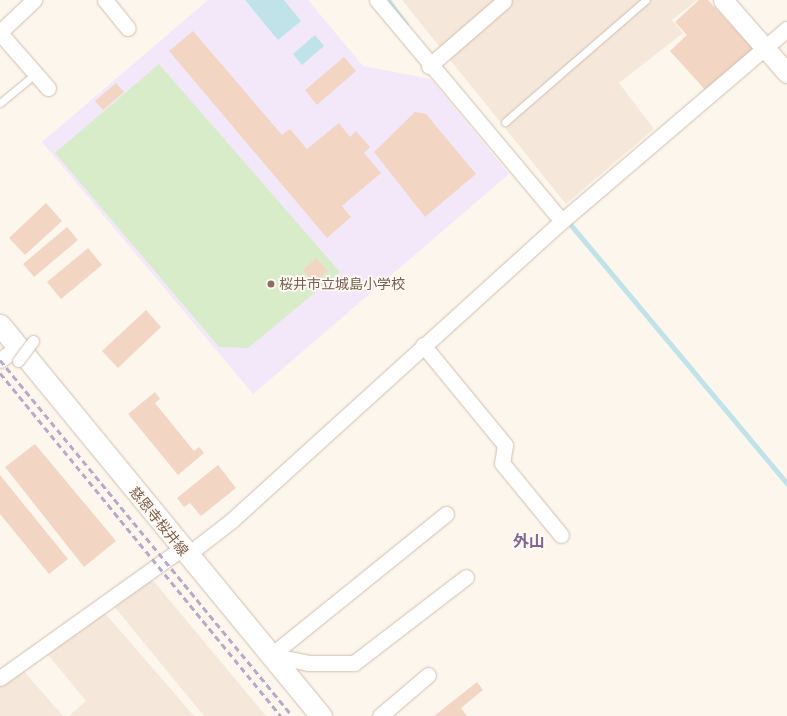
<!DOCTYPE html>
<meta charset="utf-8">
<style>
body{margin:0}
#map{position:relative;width:787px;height:716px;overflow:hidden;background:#fdf6ec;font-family:Barlow,"Noto Sans JP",sans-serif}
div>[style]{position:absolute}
.residential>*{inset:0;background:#f5e8da}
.education>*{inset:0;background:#f3e8fa}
.green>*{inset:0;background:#d8ecc9}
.water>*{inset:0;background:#bfe3e8}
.stream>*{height:4.5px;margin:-2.25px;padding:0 2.25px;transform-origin:2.25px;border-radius:2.25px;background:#bfe3e8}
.building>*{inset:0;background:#f3d5c3}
.roads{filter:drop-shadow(0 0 1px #d1beb0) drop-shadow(0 0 1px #d1beb0)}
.service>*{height:7px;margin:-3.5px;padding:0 3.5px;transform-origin:3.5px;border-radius:3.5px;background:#fff}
.minor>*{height:15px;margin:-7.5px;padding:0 7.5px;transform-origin:7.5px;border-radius:7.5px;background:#fff}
.tertiary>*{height:19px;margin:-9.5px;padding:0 9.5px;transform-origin:9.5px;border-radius:9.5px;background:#fff}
.secondary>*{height:21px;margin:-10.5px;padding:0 10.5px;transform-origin:10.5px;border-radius:10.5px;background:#fff}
.rail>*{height:3px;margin-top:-1.5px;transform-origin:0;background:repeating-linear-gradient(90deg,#b9a8c9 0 6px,transparent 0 10px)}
.bridges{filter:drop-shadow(0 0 1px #d1beb0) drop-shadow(0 0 1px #d1beb0)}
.pedestrian-bridge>*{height:11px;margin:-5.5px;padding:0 5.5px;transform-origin:5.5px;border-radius:5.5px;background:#fff}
.dots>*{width:11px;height:11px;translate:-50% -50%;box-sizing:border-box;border:2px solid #fffaf3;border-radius:50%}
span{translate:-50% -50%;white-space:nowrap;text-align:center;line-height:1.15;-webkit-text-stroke:3.5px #fffaf3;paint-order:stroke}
.education-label{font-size:14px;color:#785e54}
.left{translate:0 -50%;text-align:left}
.street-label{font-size:14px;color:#7a5c4d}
.quarter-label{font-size:16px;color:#846695;font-weight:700}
</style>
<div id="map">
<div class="residential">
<div style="clip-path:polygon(402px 0,697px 0,672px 20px,683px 33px,619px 83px,654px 129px,566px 204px)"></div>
<div style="clip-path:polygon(151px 578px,266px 716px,204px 716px,112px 604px)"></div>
<div style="clip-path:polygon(104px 612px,194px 716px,69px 716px,86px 701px,45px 651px)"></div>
<div style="clip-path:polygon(22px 669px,63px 716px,0 716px,0 684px)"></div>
</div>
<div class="education">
<div style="clip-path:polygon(208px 0,308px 0,363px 66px,431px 79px,509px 174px,253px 394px,42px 142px)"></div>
</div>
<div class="green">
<div style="clip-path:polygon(159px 64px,340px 272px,248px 348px,219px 347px,55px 153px)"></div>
</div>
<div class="water">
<div style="clip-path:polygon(245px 0,284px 0,301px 21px,278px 40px)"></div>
<div style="clip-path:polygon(315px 35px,324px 46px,302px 65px,293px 54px)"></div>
</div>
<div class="stream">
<div style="left:388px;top:0;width:30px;rotate:53deg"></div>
<div style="left:567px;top:220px;width:343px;rotate:50.1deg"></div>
</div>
<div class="building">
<div style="clip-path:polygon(699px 0,708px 0,754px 50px,708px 93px,670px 51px,687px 35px,675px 22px)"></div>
<div style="clip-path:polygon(193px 31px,282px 135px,290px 129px,307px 149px,339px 123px,350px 137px,356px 131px,370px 147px,364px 153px,381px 173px,342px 206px,351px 217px,327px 238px,169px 51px)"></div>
<div style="clip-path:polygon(344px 57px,356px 71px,317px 105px,305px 90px)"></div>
<div style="clip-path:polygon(116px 83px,124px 92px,103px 110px,95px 101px)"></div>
<div style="clip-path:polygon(415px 112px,426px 114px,476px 174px,425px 217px,374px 152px)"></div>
<div style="clip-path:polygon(46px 203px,62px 221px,25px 255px,9px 238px)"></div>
<div style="clip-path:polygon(67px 227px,78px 240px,34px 277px,23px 264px)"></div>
<div style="clip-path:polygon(88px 248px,102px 265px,61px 299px,47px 282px)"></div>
<div style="clip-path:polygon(316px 258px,328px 271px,314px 283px,303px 270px)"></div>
<div style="clip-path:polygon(146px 310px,161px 327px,118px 368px,102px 351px)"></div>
<div style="clip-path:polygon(155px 392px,160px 399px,155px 403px,194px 451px,199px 447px,204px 453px,178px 475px,128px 414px)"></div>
<div style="clip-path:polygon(35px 444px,116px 541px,84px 567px,5px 467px)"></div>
<div style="clip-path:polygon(218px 465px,236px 488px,201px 516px,190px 503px,184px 507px,177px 498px)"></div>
<div style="clip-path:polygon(0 475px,68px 559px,49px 574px,0 514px)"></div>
<div style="clip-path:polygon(477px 682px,483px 690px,461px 708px,467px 716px,434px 716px)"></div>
</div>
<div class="roads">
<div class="service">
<div style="left:0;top:103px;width:45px;rotate:-39.6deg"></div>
<div style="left:505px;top:122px;width:186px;rotate:-40.9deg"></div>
</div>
<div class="minor">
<div style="left:105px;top:0;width:36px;rotate:51deg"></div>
<div style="left:377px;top:0;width:288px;rotate:50.1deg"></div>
<div style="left:0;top:32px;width:47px;rotate:-43.3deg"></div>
<div style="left:0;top:33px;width:73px;rotate:48.9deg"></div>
<div style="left:429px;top:66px;width:99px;rotate:-40.9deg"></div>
<div style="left:423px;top:345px;width:129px;rotate:50.6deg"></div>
<div style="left:505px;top:445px;width:18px;rotate:99deg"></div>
<div style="left:502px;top:463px;width:93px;rotate:50.7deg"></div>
<div style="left:0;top:360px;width:22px;rotate:-36deg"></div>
<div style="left:446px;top:514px;width:225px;rotate:141.1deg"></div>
<div style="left:271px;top:655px;width:38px;rotate:12deg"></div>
<div style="left:308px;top:663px;width:46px"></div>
<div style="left:354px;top:663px;width:141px;rotate:-37.5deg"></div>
<div style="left:187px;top:555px;width:56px;rotate:-37.7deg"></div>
<div style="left:231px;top:521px;width:447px;rotate:-42.2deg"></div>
<div style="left:562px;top:221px;width:296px;rotate:-40.5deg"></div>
<div style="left:0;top:678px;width:222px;rotate:-35.5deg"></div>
<div style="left:380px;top:716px;width:63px;rotate:-40.5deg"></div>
</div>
<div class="tertiary">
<div style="left:723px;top:0;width:97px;rotate:48.8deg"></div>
</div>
<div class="secondary">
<div style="left:0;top:325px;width:506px;rotate:50.61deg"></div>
</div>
</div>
<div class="rail">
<div style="left:0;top:360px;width:460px;rotate:50.6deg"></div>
<div style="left:0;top:373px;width:443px;rotate:50.7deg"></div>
</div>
<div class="bridges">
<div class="pedestrian-bridge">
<div style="left:18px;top:361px;width:25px;rotate:-53deg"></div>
</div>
</div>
<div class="dots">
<div style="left:271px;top:284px;background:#8d6e63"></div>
</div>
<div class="education-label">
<span class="left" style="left:279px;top:284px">桜井市立城島小学校</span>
</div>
<div class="street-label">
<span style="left:159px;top:521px;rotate:51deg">慈恩寺桜井線</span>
</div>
<div class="quarter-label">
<span style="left:529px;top:541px">外山</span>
</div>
</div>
